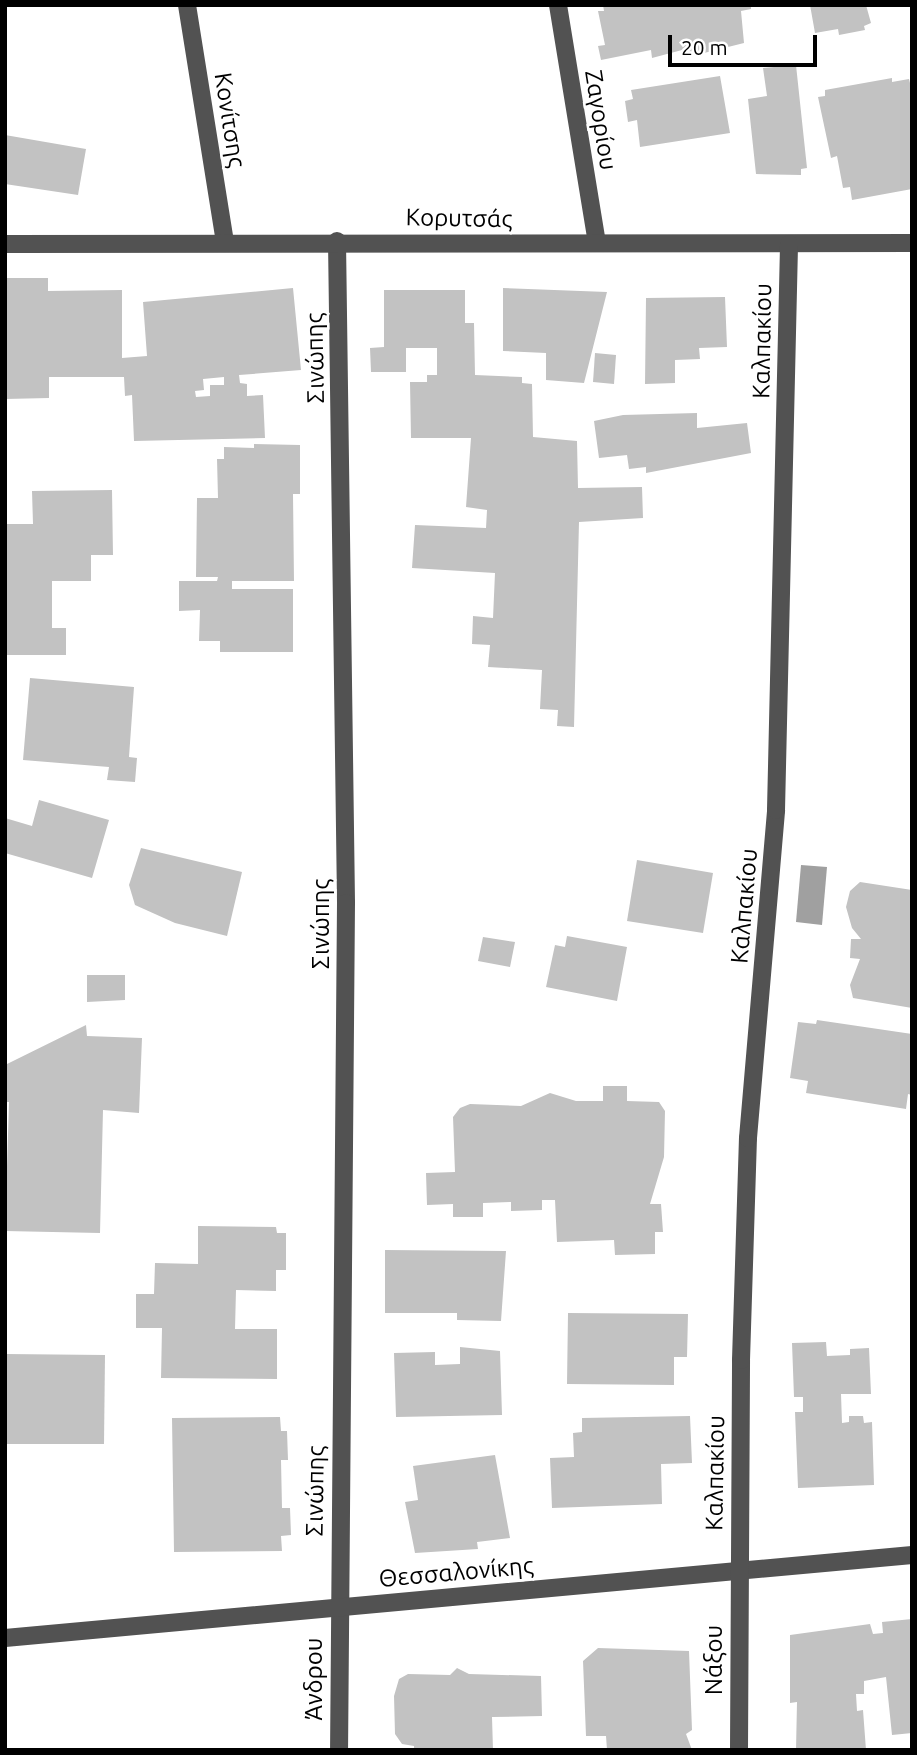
<!DOCTYPE html>
<meta charset="utf-8">
<style>
body{margin:0}
#map{position:relative;width:917px;height:1755px;overflow:hidden;background:#fff;font-family:Ubuntu,sans-serif}
div>[style]{position:absolute}
.water>*{inset:0;background:#a0a0a0}
.building>*{inset:0;background:#c2c2c2}
.minor>*{height:18px;margin:-9px;padding:0 9px;transform-origin:9px;border-radius:9px;background:#525252}
span{translate:-50% -50%;white-space:nowrap;text-align:center;line-height:1.15;-webkit-text-stroke:5px #fff;paint-order:stroke}
.street-label{font-size:24px;color:#000}
.frame{position:absolute;inset:0;border:7px solid #000;pointer-events:none}
.scale{position:absolute;left:668px;top:35px;width:149px;height:32px;box-sizing:border-box;border:4px solid #000;border-top:0;padding-left:9px;font-size:21px;line-height:24px;white-space:nowrap;color:#000;-webkit-text-stroke:5px #fff;paint-order:stroke}
</style>
<div id="map">
<div class="water">
<div style="clip-path:polygon(801px 865px,827px 867px,822px 925px,796px 922px)"></div>
</div>
<div class="building">
<div style="clip-path:polygon(603px 5px,751px 5px,751px 9px,741px 11px,744px 43px,700px 54px,682px 50px,652px 58px,651px 50px,601px 60px,598px 46px,605px 45px,598px 11px,604px 11px)"></div>
<div style="clip-path:polygon(810px 5px,866px 5px,871px 23px,864px 26px,865px 30px,839px 35px,838px 29px,815px 33px)"></div>
<div style="clip-path:polygon(796px 65px,807px 168px,801px 169px,801px 175px,756px 174px,748px 99px,767px 96px,763px 68px)"></div>
<div style="clip-path:polygon(720px 76px,730px 133px,640px 147px,637px 120px,628px 122px,625px 101px,633px 99px,631px 90px)"></div>
<div style="clip-path:polygon(892px 78px,892px 82px,909px 79px,912px 91px,912px 189px,852px 200px,850px 187px,843px 188px,837px 156px,831px 158px,818px 97px,825px 96px,825px 90px)"></div>
<div style="clip-path:polygon(5px 135px,86px 149px,78px 195px,5px 184px)"></div>
<div style="clip-path:polygon(evenodd,5px 278px,48px 278px,48px 291px,122px 290px,122px 358px,147px 356px,143px 302px,293px 288px,301px 370px,239px 375px,240px 383px,247px 384px,247px 396px,263px 395px,265px 438px,134px 441px,132px 395px,125px 396px,124px 377px,49px 377px,49px 398px,5px 399px,5px 278px,224px 377px,224px 385px,210px 385px,210px 396px,196px 397px,195px 391px,204px 390px,203px 379px,224px 377px)"></div>
<div style="clip-path:polygon(503px 288px,607px 292px,584px 383px,546px 380px,546px 353px,503px 351px)"></div>
<div style="clip-path:polygon(384px 290px,465px 290px,465px 323px,474px 323px,475px 375px,522px 377px,522px 383px,532px 384px,533px 437px,577px 441px,578px 488px,642px 487px,643px 518px,579px 522px,574px 727px,557px 726px,558px 710px,540px 709px,542px 670px,488px 667px,490px 645px,472px 644px,473px 616px,493px 618px,495px 573px,412px 568px,415px 525px,486px 528px,487px 510px,466px 507px,471px 438px,411px 438px,410px 382px,427px 382px,427px 375px,437px 375px,437px 348px,406px 348px,406px 372px,371px 372px,370px 348px,384px 347px)"></div>
<div style="clip-path:polygon(725px 297px,727px 347px,699px 348px,700px 359px,675px 360px,675px 383px,645px 384px,646px 298px)"></div>
<div style="clip-path:polygon(595px 353px,616px 355px,614px 384px,593px 382px)"></div>
<div style="clip-path:polygon(697px 413px,697px 428px,747px 423px,751px 453px,646px 473px,646px 467px,629px 469px,627px 455px,599px 458px,594px 421px,623px 415px)"></div>
<div style="clip-path:polygon(254px 444px,300px 445px,300px 494px,293px 494px,294px 581px,232px 581px,232px 589px,293px 589px,293px 652px,220px 652px,220px 641px,199px 641px,200px 610px,179px 611px,179px 581px,217px 581px,218px 577px,196px 577px,197px 498px,218px 498px,217px 459px,224px 459px,224px 447px,254px 448px)"></div>
<div style="clip-path:polygon(112px 490px,113px 555px,91px 555px,91px 581px,52px 581px,52px 628px,66px 628px,66px 655px,5px 655px,5px 524px,33px 524px,32px 491px)"></div>
<div style="clip-path:polygon(30px 678px,134px 687px,129px 757px,137px 758px,135px 782px,107px 780px,109px 767px,23px 760px)"></div>
<div style="clip-path:polygon(39px 800px,109px 820px,92px 878px,5px 853px,5px 818px,32px 826px)"></div>
<div style="clip-path:polygon(141px 848px,242px 872px,227px 936px,175px 923px,135px 905px,129px 885px)"></div>
<div style="clip-path:polygon(637px 860px,713px 873px,703px 933px,627px 921px)"></div>
<div style="clip-path:polygon(860px 882px,912px 890px,912px 1008px,853px 998px,850px 985px,860px 959px,850px 958px,851px 939px,861px 939px,852px 928px,846px 907px,850px 891px)"></div>
<div style="clip-path:polygon(567px 936px,627px 947px,617px 1001px,546px 987px,555px 945px,565px 947px)"></div>
<div style="clip-path:polygon(483px 937px,515px 942px,510px 967px,478px 961px)"></div>
<div style="clip-path:polygon(87px 975px,125px 975px,125px 1000px,87px 1002px)"></div>
<div style="clip-path:polygon(817px 1020px,912px 1034px,912px 1095px,908px 1094px,906px 1109px,806px 1093px,808px 1081px,790px 1078px,798px 1022px,816px 1024px)"></div>
<div style="clip-path:polygon(86px 1025px,87px 1036px,142px 1038px,139px 1113px,103px 1110px,100px 1233px,5px 1231px,9px 1102px,5px 1102px,5px 1065px)"></div>
<div style="clip-path:polygon(603px 1086px,627px 1086px,627px 1101px,659px 1102px,665px 1111px,664px 1157px,650px 1204px,661px 1204px,663px 1232px,655px 1232px,655px 1254px,615px 1255px,614px 1240px,557px 1242px,555px 1200px,542px 1200px,542px 1210px,511px 1211px,511px 1202px,483px 1203px,483px 1217px,453px 1217px,453px 1204px,427px 1205px,426px 1173px,455px 1172px,453px 1117px,460px 1108px,470px 1104px,521px 1106px,550px 1093px,576px 1101px,603px 1101px)"></div>
<div style="clip-path:polygon(198px 1226px,276px 1227px,277px 1233px,286px 1233px,286px 1270px,276px 1270px,276px 1291px,236px 1290px,235px 1329px,277px 1329px,277px 1379px,161px 1378px,162px 1328px,136px 1328px,136px 1294px,154px 1294px,155px 1263px,198px 1264px)"></div>
<div style="clip-path:polygon(385px 1250px,506px 1251px,501px 1321px,457px 1320px,457px 1313px,385px 1313px)"></div>
<div style="clip-path:polygon(568px 1313px,688px 1314px,687px 1357px,674px 1357px,674px 1385px,567px 1384px)"></div>
<div style="clip-path:polygon(826px 1342px,827px 1356px,850px 1355px,850px 1349px,869px 1348px,871px 1394px,841px 1394px,842px 1423px,849px 1422px,849px 1416px,863px 1416px,864px 1423px,872px 1422px,874px 1485px,798px 1488px,795px 1412px,803px 1412px,803px 1397px,794px 1397px,792px 1343px)"></div>
<div style="clip-path:polygon(460px 1347px,500px 1351px,502px 1415px,396px 1417px,394px 1353px,435px 1352px,435px 1365px,460px 1364px)"></div>
<div style="clip-path:polygon(5px 1354px,105px 1355px,104px 1444px,5px 1444px)"></div>
<div style="clip-path:polygon(690px 1416px,692px 1463px,661px 1464px,662px 1504px,552px 1508px,550px 1458px,574px 1457px,573px 1433px,582px 1432px,582px 1418px)"></div>
<div style="clip-path:polygon(280px 1417px,281px 1431px,287px 1431px,288px 1460px,281px 1460px,282px 1508px,290px 1508px,291px 1535px,281px 1536px,282px 1551px,174px 1552px,172px 1418px)"></div>
<div style="clip-path:polygon(495px 1455px,510px 1538px,477px 1542px,478px 1549px,415px 1553px,405px 1502px,418px 1500px,413px 1466px)"></div>
<div style="clip-path:polygon(912px 1619px,912px 1733px,892px 1735px,886px 1677px,864px 1681px,864px 1694px,856px 1694px,857px 1711px,863px 1710px,866px 1750px,796px 1750px,797px 1702px,790px 1703px,790px 1635px,870px 1624px,873px 1634px,883px 1633px,882px 1622px)"></div>
<div style="clip-path:polygon(598px 1648px,689px 1651px,692px 1730px,686px 1734px,692px 1750px,607px 1750px,606px 1736px,586px 1736px,583px 1661px)"></div>
<div style="clip-path:polygon(457px 1668px,469px 1674px,541px 1676px,542px 1716px,492px 1717px,493px 1750px,414px 1750px,414px 1746px,402px 1744px,395px 1734px,394px 1696px,399px 1679px,408px 1674px,450px 1675px)"></div>
</div>
<div class="minor">
<div style="left:187px;top:5px;width:241px;rotate:80.9deg"></div>
<div style="left:558px;top:5px;width:241px;rotate:80.7deg"></div>
<div style="left:337px;top:241px;width:662px;rotate:89.22deg"></div>
<div style="left:346px;top:903px;width:847px;rotate:90.47deg"></div>
<div style="left:5px;top:244px;width:907px;rotate:-0.06deg"></div>
<div style="left:5px;top:1638px;width:911px;rotate:-5.23deg"></div>
<div style="left:739px;top:1750px;width:390px;rotate:-89.7deg"></div>
<div style="left:741px;top:1360px;width:222px;rotate:-88.2deg"></div>
<div style="left:748px;top:1138px;width:329px;rotate:-85.1deg"></div>
<div style="left:776px;top:810px;width:566px;rotate:-88.68deg"></div>
</div>
<div class="street-label">
<span style="left:230px;top:120px;rotate:81deg">Κονίτσης</span>
<span style="left:601px;top:120px;rotate:81deg">Ζαγορίου</span>
<span style="left:459px;top:218px;rotate:1deg">Κορυτσάς</span>
<span style="left:762px;top:341px;rotate:-89deg">Καλπακίου</span>
<span style="left:315px;top:358px;rotate:-91deg">Σινώπης</span>
<span style="left:744px;top:906px;rotate:-85deg">Καλπακίου</span>
<span style="left:321px;top:924px;rotate:-90deg">Σινώπης</span>
<span style="left:715px;top:1473px;rotate:-89deg">Καλπακίου</span>
<span style="left:315px;top:1491px;rotate:-89deg">Σινώπης</span>
<span style="left:456px;top:1572px;rotate:-5deg">Θεσσαλονίκης</span>
<span style="left:714px;top:1660px;rotate:-90deg">Νάξου</span>
<span style="left:314px;top:1679px;rotate:-90deg">Άνδρου</span>
</div>
<div class="frame"></div>
<div class="scale">20 m</div>
</div>
